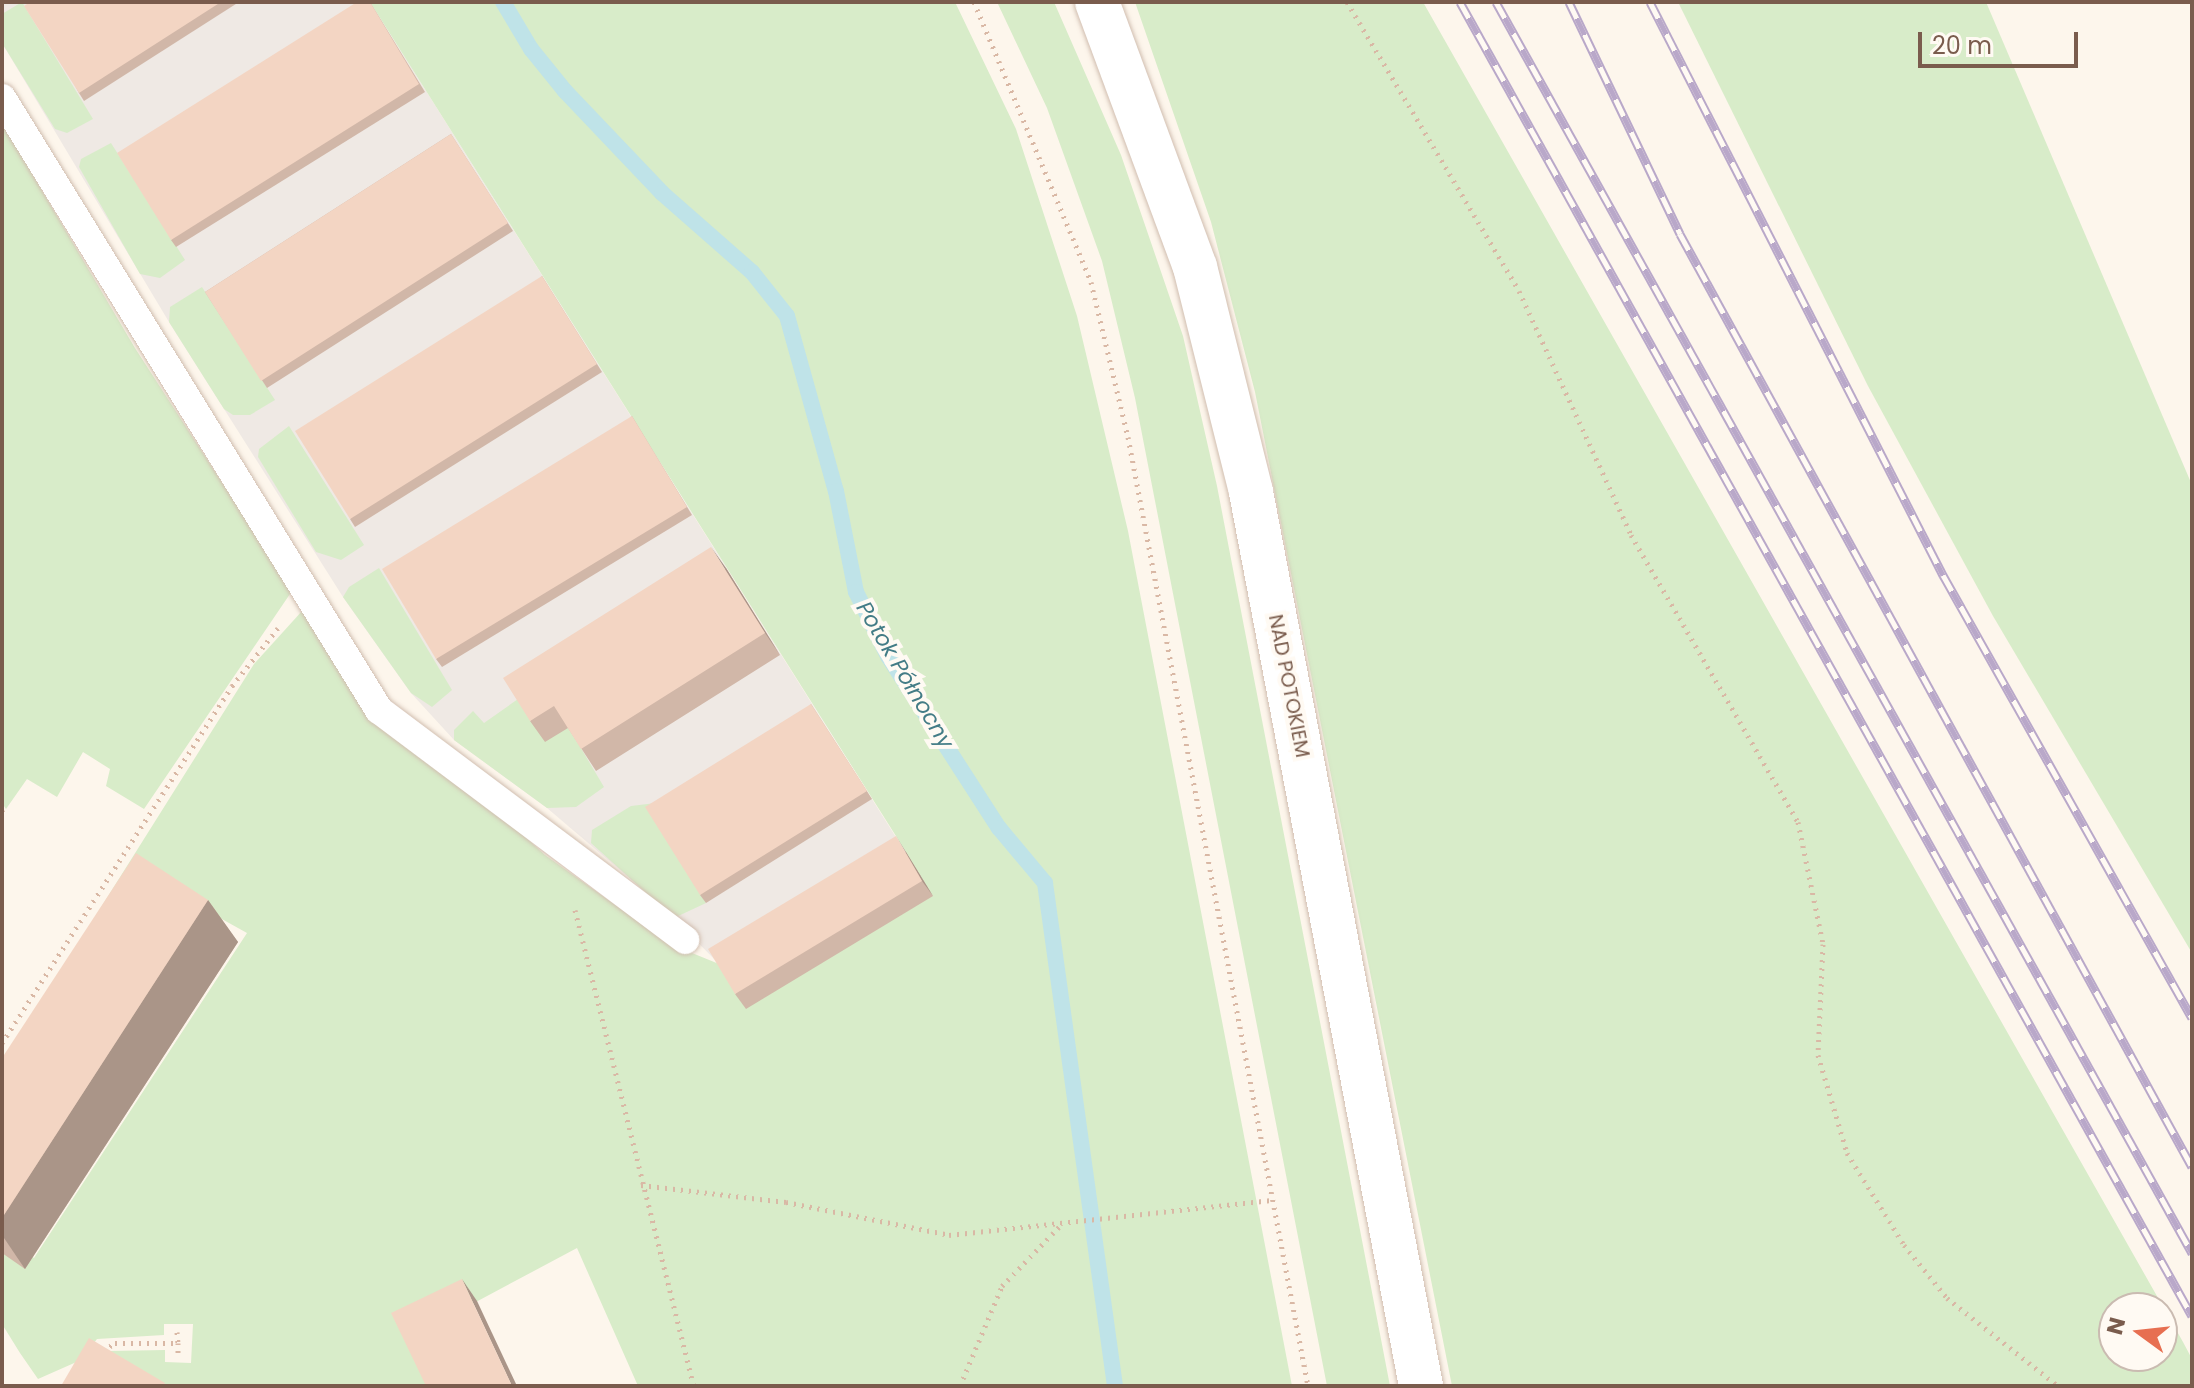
<!DOCTYPE html>
<meta charset="utf-8">
<style>
body{margin:0}
#map{position:relative;width:2194px;height:1388px;overflow:hidden;background:#fdf6ec;font-family:Poppins,sans-serif}
div>[style]{position:absolute}
.industrial>*{inset:0;background:#efe9e4}
.green>*{inset:0;background:#d8ecc9}
.stream>*{height:16px;margin:-8px;padding:0 8px;transform-origin:8px;border-radius:8px;background:#bfe3e8}
.path>*{height:5px;margin-top:-2.5px;transform-origin:0;background:repeating-linear-gradient(90deg,#d9b8a5 0 2px,transparent 0 8px)}
.roads{filter:drop-shadow(0 0 2px #d1beb0) drop-shadow(0 0 2px #d1beb0)}
.lane>*{height:28px;margin:-14px;padding:0 14px;transform-origin:14px;border-radius:14px;background:#fff}
.secondary>*{height:44px;margin:-22px;padding:0 22px;transform-origin:22px;border-radius:22px;background:#fff}
.rail>*{height:9px;margin-top:-4.5px;transform-origin:0;background:repeating-linear-gradient(90deg,#fffaf3 0 18px,#b9a8c9 0 36px);box-sizing:border-box;border-block:2px solid #b9a8c9}
.wall>*{inset:0;background:#d1b7a8}
.shaded-wall>*{inset:0;background:#aa9588}
.building>*{inset:0;background:#f3d5c3}
span{translate:-50% -50%;white-space:nowrap;text-align:center;line-height:1.15;-webkit-text-stroke:8px #fffaf3;paint-order:stroke}
.street-label{font-size:20px;color:#7a5c4d}
.water-label{font-size:22px;color:#437c86;font-style:italic}
.frame{position:absolute;inset:0;border:4px solid #7a5c4d;pointer-events:none}
.north{position:absolute;left:2098px;top:1292px;width:80px;height:80px;box-sizing:border-box;background:#fffaf3;border:2px solid #cabbb1;border-radius:50%;rotate:285deg;font-size:22px;font-weight:700;line-height:32px;text-align:center;color:#7a5c4d}
.north::after{content:'';display:block;margin:auto;width:28px;height:36px;background:#e76f51;clip-path:polygon(50% 0,100% 100%,50% 72%,0 100%)}
.scale{position:absolute;left:1918px;top:32px;width:160px;height:36px;box-sizing:border-box;border:4px solid #7a5c4d;border-top:0;padding-left:10px;font-size:24px;line-height:28px;white-space:nowrap;color:#7a5c4d;-webkit-text-stroke:6px #fffaf3;paint-order:stroke}
</style>
<div id="map">
<div class="industrial">
<div style="clip-path:polygon(2px 2px,370px 2px,933px 896px,746px 1009px,719px 964px,661px 905px,547px 808px,454px 740px,411px 693px,343px 597px,169px 322px,2px 43px)"></div>
</div>
<div class="green">
<div style="clip-path:polygon(22px 2px,93px 119px,67px 133px,55px 129px,2px 43px,2px 14px)"></div>
<div style="clip-path:polygon(370px 2px,955px 2px,1016px 129px,1077px 316px,1128px 531px,1292px 1386px,638px 1386px,577px 1248px,474px 1303px,431px 1386px,129px 1386px,109px 1351px,165px 1350px,165px 1362px,191px 1363px,193px 1324px,164px 1324px,164px 1335px,97px 1339px,81px 1360px,38px 1379px,20px 1353px,2px 1324px,2px 1238px,34px 1258px,247px 933px,166px 888px,66px 963px,254px 664px,312px 600px,389px 714px,545px 855px,670px 944px,719px 964px,906px 852px)"></div>
<div style="clip-path:polygon(997px 2px,1054px 2px,1121px 155px,1183px 336px,1217px 486px,1390px 1386px,1327px 1386px,1135px 398px,1102px 261px,1047px 108px)"></div>
<div style="clip-path:polygon(evenodd,1135px 2px,1423px 2px,2183px 1342px,2192px 1359px,2192px 1386px,1452px 1386px,1255px 392px,1211px 222px,1135px 2px,2114px 1308px,2162px 1308px,2162px 1356px,2114px 1356px,2114px 1308px)"></div>
<div style="clip-path:polygon(1678px 2px,1986px 2px,2192px 485px,2192px 953px,1993px 616px,1868px 386px)"></div>
<div style="clip-path:polygon(2px 123px,135px 348px,292px 591px,144px 809px,106px 786px,110px 769px,83px 752px,57px 797px,27px 779px,6px 809px,2px 803px)"></div>
<div style="clip-path:polygon(111px 143px,185px 260px,160px 278px,140px 274px,79px 167px,81px 159px)"></div>
<div style="clip-path:polygon(202px 287px,275px 400px,250px 415px,233px 415px,224px 409px,169px 322px,170px 307px)"></div>
<div style="clip-path:polygon(289px 426px,364px 545px,341px 560px,316px 552px,258px 457px,259px 449px)"></div>
<div style="clip-path:polygon(379px 568px,452px 690px,432px 707px,411px 693px,343px 597px,349px 587px)"></div>
<div style="clip-path:polygon(518px 699px,569px 728px,604px 787px,576px 807px,547px 808px,454px 740px,454px 730px,473px 711px,484px 723px)"></div>
<div style="clip-path:polygon(672px 801px,651px 815px,706px 903px,674px 918px,591px 843px,592px 830px,631px 806px)"></div>
</div>
<div class="stream">
<div style="left:503px;top:2px;width:55px;rotate:59.2deg"></div>
<div style="left:531px;top:49px;width:54px;rotate:51deg"></div>
<div style="left:565px;top:91px;width:141px;rotate:46.4deg"></div>
<div style="left:662px;top:193px;width:120px;rotate:41.3deg"></div>
<div style="left:752px;top:272px;width:56px;rotate:51.5deg"></div>
<div style="left:787px;top:316px;width:182px;rotate:74.4deg"></div>
<div style="left:836px;top:491px;width:103px;rotate:78.8deg"></div>
<div style="left:856px;top:592px;width:72px;rotate:63.4deg"></div>
<div style="left:888px;top:656px;width:205px;rotate:57.2deg"></div>
<div style="left:999px;top:828px;width:72px;rotate:50.1deg"></div>
<div style="left:1045px;top:883px;width:508px;rotate:82.08deg"></div>
</div>
<div class="path">
<div style="left:974px;top:2px;width:303px;rotate:67.3deg"></div>
<div style="left:1091px;top:282px;width:159px;rotate:76.6deg"></div>
<div style="left:1128px;top:437px;width:966px;rotate:79.26deg"></div>
<div style="left:1347px;top:2px;width:336px;rotate:59.2deg"></div>
<div style="left:1519px;top:291px;width:268px;rotate:65.3deg"></div>
<div style="left:1631px;top:535px;width:332px;rotate:59.8deg"></div>
<div style="left:1798px;top:822px;width:125px;rotate:78.4deg"></div>
<div style="left:1823px;top:944px;width:111px;rotate:92.6deg"></div>
<div style="left:1818px;top:1055px;width:102px;rotate:73.5deg"></div>
<div style="left:1847px;top:1153px;width:108px;rotate:58.2deg"></div>
<div style="left:1904px;top:1245px;width:68px;rotate:50.9deg"></div>
<div style="left:1947px;top:1298px;width:142px;rotate:38.4deg"></div>
<div style="left:2px;top:811px;width:2px;rotate:63deg"></div>
<div style="left:575px;top:910px;width:491px;rotate:76deg"></div>
<div style="left:2px;top:1043px;width:425px;rotate:-57.2deg"></div>
<div style="left:232px;top:686px;width:74px;rotate:-51.6deg"></div>
<div style="left:641px;top:1185px;width:146px;rotate:6.7deg"></div>
<div style="left:786px;top:1202px;width:166px;rotate:11.4deg"></div>
<div style="left:949px;top:1235px;width:325px;rotate:-6.2deg"></div>
<div style="left:177px;top:1332px;width:11px;rotate:85deg"></div>
<div style="left:103px;top:1351px;width:14px;rotate:-34deg"></div>
<div style="left:115px;top:1343px;width:63px"></div>
<div style="left:178px;top:1343px;width:13px;rotate:90deg"></div>
<div style="left:960px;top:1386px;width:108px;rotate:-67.2deg"></div>
<div style="left:1002px;top:1286px;width:83px;rotate:-46deg"></div>
</div>
<div class="roads">
<div class="lane">
<div style="left:2px;top:98px;width:719px;rotate:58.37deg"></div>
<div style="left:379px;top:710px;width:383px;rotate:36.9deg"></div>
</div>
<div class="secondary">
<div style="left:1097px;top:2px;width:283px;rotate:69.7deg"></div>
<div style="left:1195px;top:267px;width:232px;rotate:76deg"></div>
<div style="left:1251px;top:492px;width:910px;rotate:79.23deg"></div>
</div>
</div>
<div class="rail">
<div style="left:1460px;top:2px;width:1504px;rotate:60.88deg"></div>
<div style="left:1496px;top:2px;width:1432px;rotate:60.91deg"></div>
<div style="left:1569px;top:2px;width:257px;rotate:64.4deg"></div>
<div style="left:1680px;top:234px;width:1064px;rotate:61.24deg"></div>
<div style="left:1650px;top:2px;width:644px;rotate:62.92deg"></div>
<div style="left:1943px;top:575px;width:508px;rotate:60.66deg"></div>
</div>
<div class="wall">
<div style="clip-path:polygon(30px 2px,239px 2px,84px 101px,79px 93px)"></div>
<div style="clip-path:polygon(370px 2px,425px 92px,176px 247px,171px 240px)"></div>
<div style="clip-path:polygon(451px 134px,513px 231px,267px 388px,205px 292px)"></div>
<div style="clip-path:polygon(542px 276px,602px 372px,355px 527px,350px 519px)"></div>
<div style="clip-path:polygon(632px 416px,692px 515px,442px 667px,436px 659px)"></div>
<div style="clip-path:polygon(726px 568px,780px 655px,596px 771px,568px 728px,545px 742px,530px 721px)"></div>
<div style="clip-path:polygon(811px 704px,872px 799px,706px 903px,700px 895px)"></div>
<div style="clip-path:polygon(906px 852px,933px 896px,746px 1009px,735px 994px)"></div>
<div style="clip-path:polygon(208px 900px,238px 942px,25px 1269px,2px 1253px,2px 1058px)"></div>
</div>
<div class="shaded-wall">
<div style="clip-path:polygon(711px 547px,726px 568px,780px 655px,765px 633px)"></div>
<div style="clip-path:polygon(896px 836px,906px 852px,933px 896px,922px 881px)"></div>
<div style="clip-path:polygon(208px 900px,238px 942px,25px 1269px,2px 1235px,2px 1218px)"></div>
<div style="clip-path:polygon(462px 1279px,477px 1301px,517px 1386px,512px 1386px)"></div>
</div>
<div class="building">
<div style="clip-path:polygon(30px 2px,221px 2px,79px 93px,24px 6px)"></div>
<div style="clip-path:polygon(357px 2px,370px 2px,419px 84px,171px 240px,117px 153px)"></div>
<div style="clip-path:polygon(451px 134px,508px 223px,261px 381px,205px 292px)"></div>
<div style="clip-path:polygon(542px 276px,597px 364px,350px 519px,295px 431px)"></div>
<div style="clip-path:polygon(632px 416px,687px 507px,436px 659px,382px 569px)"></div>
<div style="clip-path:polygon(711px 547px,765px 633px,581px 749px,554px 706px,530px 721px,503px 678px)"></div>
<div style="clip-path:polygon(811px 704px,867px 791px,700px 895px,645px 807px)"></div>
<div style="clip-path:polygon(896px 836px,922px 881px,735px 994px,708px 949px)"></div>
<div style="clip-path:polygon(136px 853px,208px 900px,2px 1218px,2px 1058px)"></div>
<div style="clip-path:polygon(462px 1279px,512px 1386px,426px 1386px,391px 1313px)"></div>
<div style="clip-path:polygon(89px 1338px,165px 1383px,163px 1386px,61px 1386px)"></div>
</div>
<div class="street-label">
<span style="left:1289px;top:686px;rotate:79deg">NAD POTOKIEM</span>
</div>
<div class="water-label">
<span style="left:905px;top:675px;rotate:59deg">Potok Północny</span>
</div>
<div class="frame"></div>
<div class="north">N</div>
<div class="scale">20 m</div>
</div>
